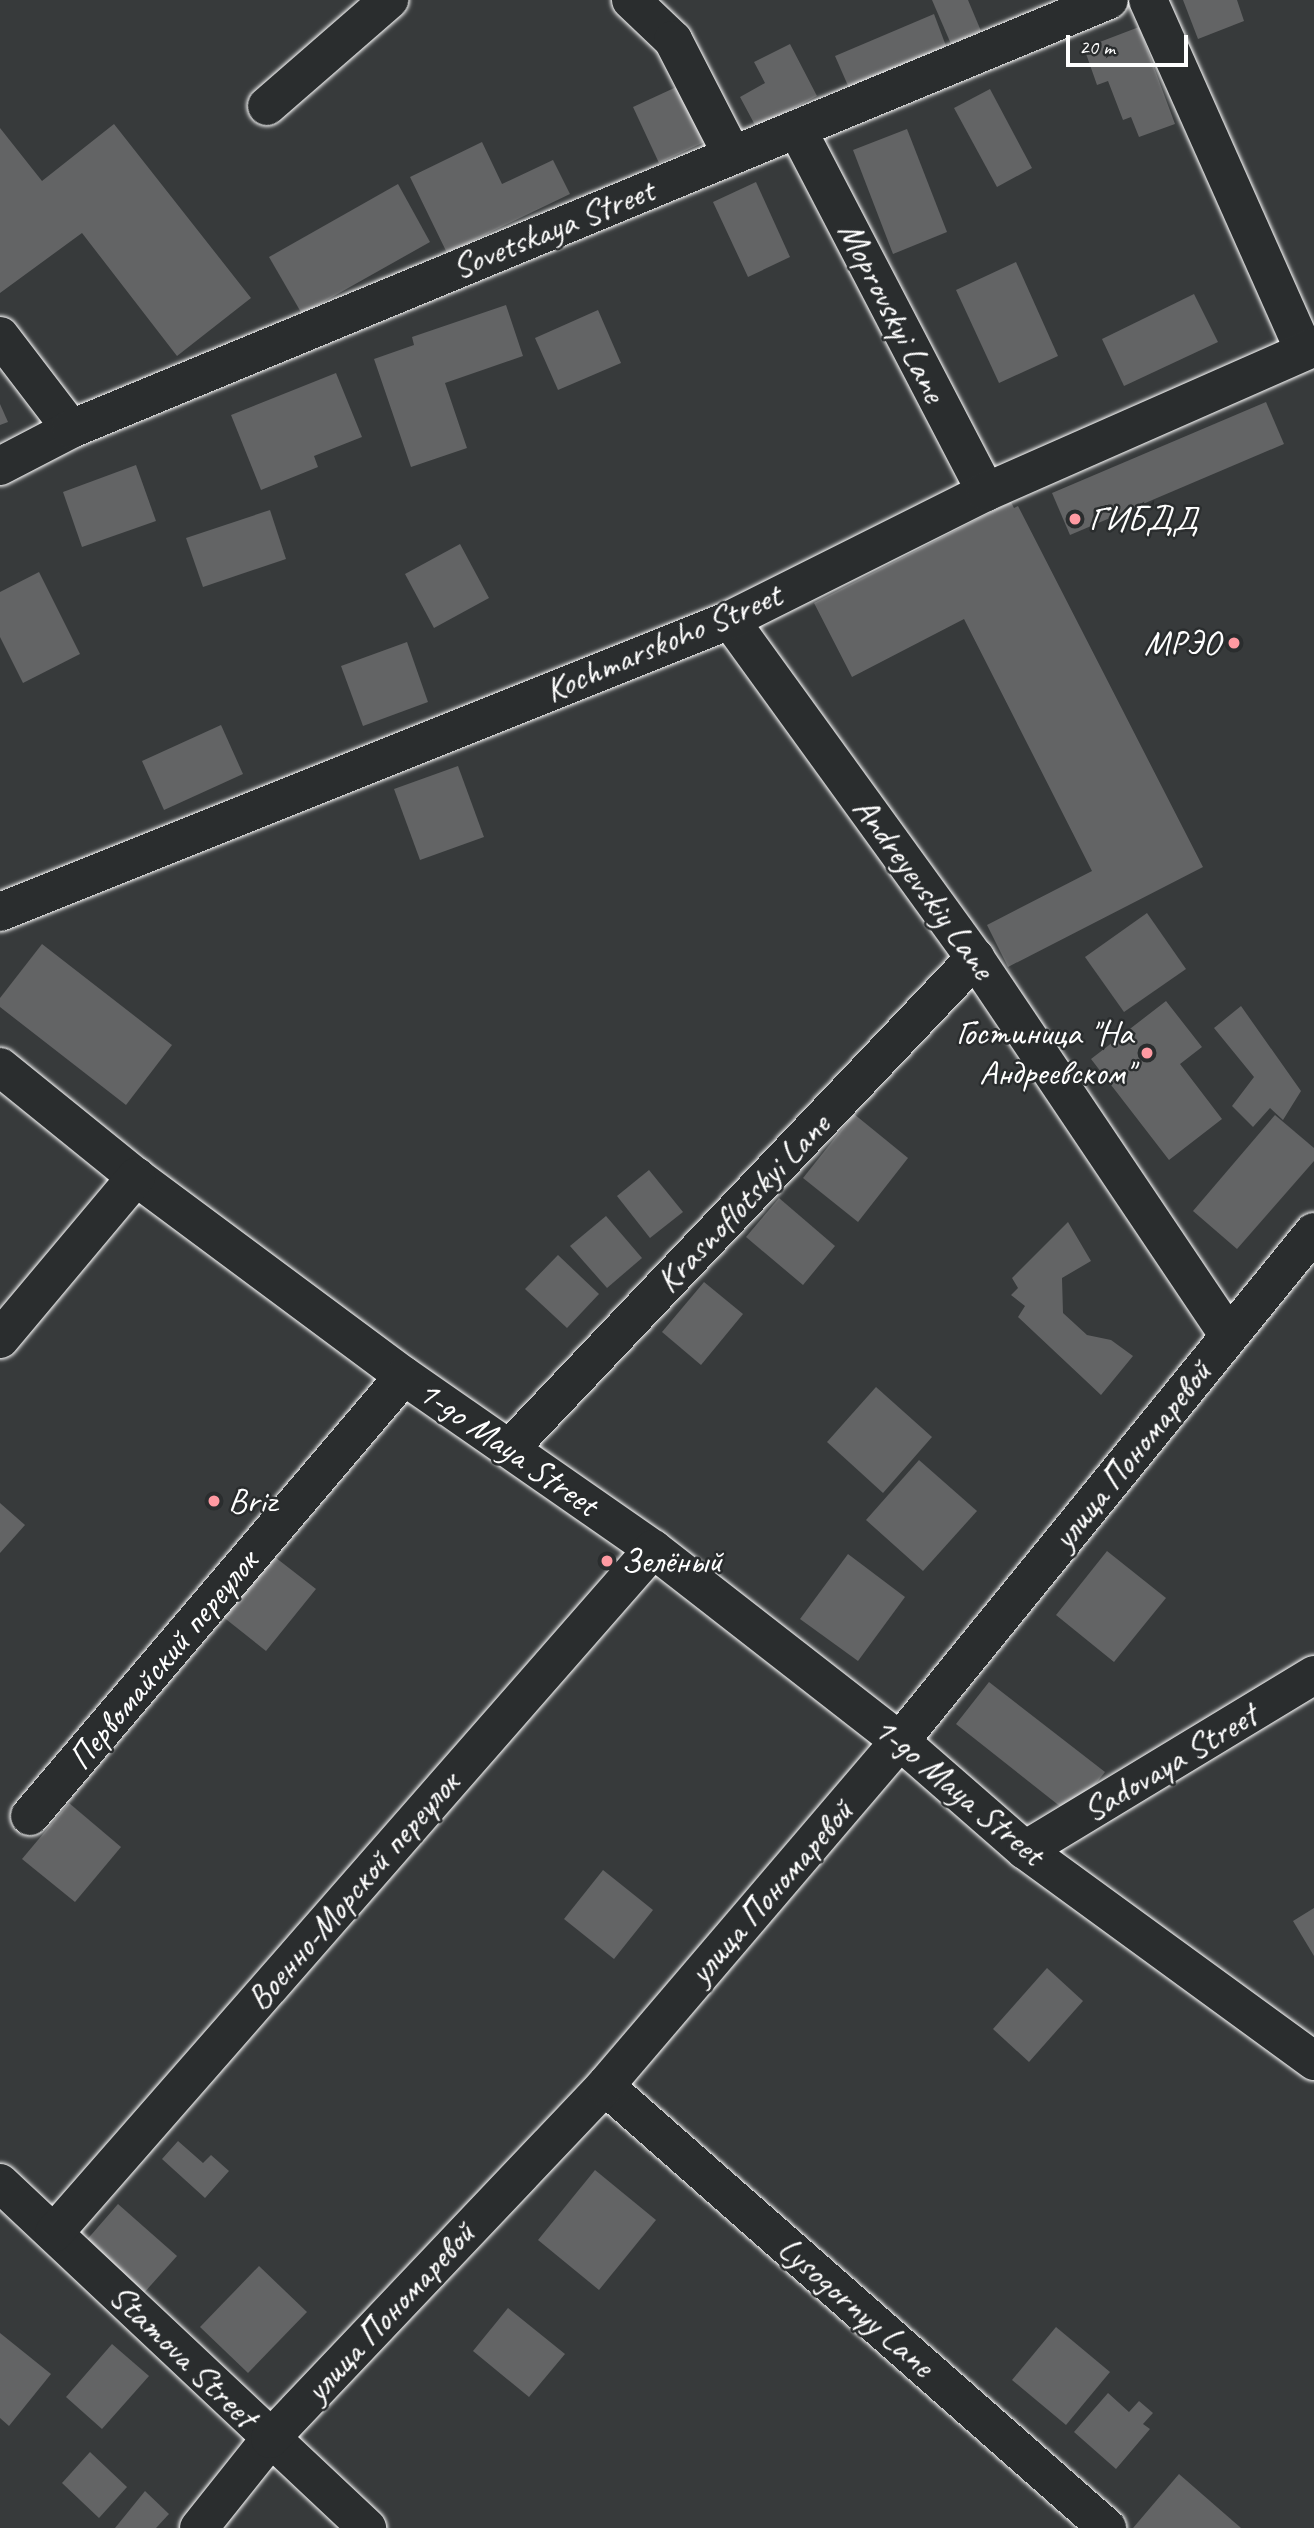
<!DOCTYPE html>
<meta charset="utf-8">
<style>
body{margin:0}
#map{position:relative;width:1314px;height:2528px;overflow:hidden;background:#373a3b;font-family:Caveat,sans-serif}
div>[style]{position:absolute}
.building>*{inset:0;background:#636465}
.roads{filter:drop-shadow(0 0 2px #fff) drop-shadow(0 0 2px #fff)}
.minor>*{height:38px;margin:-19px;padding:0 19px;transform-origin:19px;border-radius:19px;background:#2a2d2e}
.dots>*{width:19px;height:19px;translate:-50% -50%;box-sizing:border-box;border:4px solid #2a2d2e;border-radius:50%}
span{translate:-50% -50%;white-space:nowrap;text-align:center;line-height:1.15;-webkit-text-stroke:5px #2a2d2e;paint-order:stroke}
.street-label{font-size:35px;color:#fff}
.poi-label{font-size:35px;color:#fff}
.left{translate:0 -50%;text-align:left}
.right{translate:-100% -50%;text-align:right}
.scale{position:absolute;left:1066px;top:35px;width:122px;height:32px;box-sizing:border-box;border:4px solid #fff;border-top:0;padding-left:9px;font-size:21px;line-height:24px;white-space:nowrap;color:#fff;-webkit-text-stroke:5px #2a2d2e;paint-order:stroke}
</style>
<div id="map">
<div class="building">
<div style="clip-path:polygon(932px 0,968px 0,981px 31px,951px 44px)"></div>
<div style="clip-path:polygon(1183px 0,1237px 0,1244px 21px,1198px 39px)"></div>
<div style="clip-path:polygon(934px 14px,946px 46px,849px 88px,835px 56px)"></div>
<div style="clip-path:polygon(1139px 27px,1175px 124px,1139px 137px,1131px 117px,1123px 120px,1108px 81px,1097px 85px,1084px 48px)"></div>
<div style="clip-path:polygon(790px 44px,817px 96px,756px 127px,740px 97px,765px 83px,754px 62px)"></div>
<div style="clip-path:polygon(685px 83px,711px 139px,659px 163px,633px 107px)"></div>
<div style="clip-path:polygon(990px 89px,1032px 168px,997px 187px,954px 108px)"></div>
<div style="clip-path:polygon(114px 124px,251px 298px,177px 356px,82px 233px,0 293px,0 128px,42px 181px)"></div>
<div style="clip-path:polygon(907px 129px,947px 232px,893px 254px,853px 150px)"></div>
<div style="clip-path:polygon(482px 142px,502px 184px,553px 160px,570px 194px,447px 253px,410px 177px)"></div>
<div style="clip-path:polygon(756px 182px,790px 257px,748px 277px,713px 202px)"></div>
<div style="clip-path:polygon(398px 184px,430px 242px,302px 314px,269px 257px)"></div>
<div style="clip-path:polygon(1016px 262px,1058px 356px,999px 383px,956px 290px)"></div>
<div style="clip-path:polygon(1194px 294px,1218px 342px,1124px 386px,1102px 339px)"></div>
<div style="clip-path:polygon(506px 305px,523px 356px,445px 383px,467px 448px,411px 467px,374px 359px,414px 345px,412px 337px)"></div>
<div style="clip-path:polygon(598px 310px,621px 363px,558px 390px,535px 338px)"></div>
<div style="clip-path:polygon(336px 373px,362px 437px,314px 456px,318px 467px,261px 490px,231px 415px)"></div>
<div style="clip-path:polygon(1266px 402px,1284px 444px,1070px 535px,1052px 493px)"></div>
<div style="clip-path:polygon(0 404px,8px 422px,0 425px)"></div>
<div style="clip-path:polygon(136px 465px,156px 521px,82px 547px,63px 492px)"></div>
<div style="clip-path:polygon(1011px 502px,1014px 508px,1018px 506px,1203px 867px,1008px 967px,987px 925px,1092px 871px,964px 619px,852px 677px,814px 603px)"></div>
<div style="clip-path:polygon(270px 510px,286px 559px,203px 587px,186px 538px)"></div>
<div style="clip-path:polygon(460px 544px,489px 598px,434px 628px,405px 574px)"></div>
<div style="clip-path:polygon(39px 572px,80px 654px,23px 683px,0 637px,0 592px)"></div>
<div style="clip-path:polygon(407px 642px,428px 702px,363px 726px,341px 666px)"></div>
<div style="clip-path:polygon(221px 725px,243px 774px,164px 810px,142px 761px)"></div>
<div style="clip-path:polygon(458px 766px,484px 837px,420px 860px,394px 789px)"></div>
<div style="clip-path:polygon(1147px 913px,1186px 969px,1124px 1012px,1085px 957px)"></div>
<div style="clip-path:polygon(42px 944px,172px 1045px,126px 1105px,0 1007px,0 998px)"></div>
<div style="clip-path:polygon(1166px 1001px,1202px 1047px,1180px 1064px,1222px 1119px,1169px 1160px,1091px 1059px)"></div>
<div style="clip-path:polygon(1241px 1006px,1301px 1091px,1283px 1120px,1270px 1108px,1253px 1127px,1232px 1106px,1254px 1077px,1214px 1028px)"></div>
<div style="clip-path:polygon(854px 1114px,908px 1158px,858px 1222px,803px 1178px)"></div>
<div style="clip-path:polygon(1275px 1115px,1314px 1148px,1314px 1161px,1237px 1249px,1193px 1211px)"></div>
<div style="clip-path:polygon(649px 1170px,683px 1212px,650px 1238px,617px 1196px)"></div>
<div style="clip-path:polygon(779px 1198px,835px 1246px,803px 1285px,746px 1237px)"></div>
<div style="clip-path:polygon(606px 1216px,642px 1258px,607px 1288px,570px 1246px)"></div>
<div style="clip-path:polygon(1068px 1222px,1091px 1261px,1062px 1278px,1063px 1313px,1087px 1335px,1111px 1340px,1133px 1356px,1101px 1395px,1018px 1317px,1025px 1306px,1011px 1295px,1018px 1288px,1012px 1278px)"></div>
<div style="clip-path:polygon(558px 1255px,599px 1294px,567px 1328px,525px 1289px)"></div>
<div style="clip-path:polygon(704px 1282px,743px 1314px,701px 1365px,662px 1332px)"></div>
<div style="clip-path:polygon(876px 1387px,932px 1437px,883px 1493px,827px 1442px)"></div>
<div style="clip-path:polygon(919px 1460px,977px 1511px,923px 1571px,866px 1520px)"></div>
<div style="clip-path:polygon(0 1503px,25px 1525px,0 1553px)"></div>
<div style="clip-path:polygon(1107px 1551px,1166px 1598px,1114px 1662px,1056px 1615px)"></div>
<div style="clip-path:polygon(271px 1554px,316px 1589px,266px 1651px,222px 1616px)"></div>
<div style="clip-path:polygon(848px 1554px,905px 1597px,858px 1661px,800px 1619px)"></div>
<div style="clip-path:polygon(989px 1682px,1105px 1772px,1071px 1815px,956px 1724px)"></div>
<div style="clip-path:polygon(69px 1803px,121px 1847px,75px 1902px,22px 1859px)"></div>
<div style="clip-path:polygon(603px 1870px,653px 1910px,614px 1959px,564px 1919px)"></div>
<div style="clip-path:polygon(1314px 1908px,1314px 1956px,1293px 1921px)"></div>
<div style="clip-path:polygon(1047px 1968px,1083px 2001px,1029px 2062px,993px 2029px)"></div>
<div style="clip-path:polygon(178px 2141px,203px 2163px,211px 2155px,229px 2171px,205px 2198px,162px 2159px)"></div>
<div style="clip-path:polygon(595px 2170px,656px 2220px,599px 2290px,538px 2240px)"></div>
<div style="clip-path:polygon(118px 2204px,177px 2256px,143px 2294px,85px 2242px)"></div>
<div style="clip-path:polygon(259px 2266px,307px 2312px,248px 2373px,200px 2327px)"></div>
<div style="clip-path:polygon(508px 2308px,565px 2354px,529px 2397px,473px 2351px)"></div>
<div style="clip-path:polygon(1056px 2327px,1110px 2372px,1066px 2425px,1012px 2380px)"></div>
<div style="clip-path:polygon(0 2333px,51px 2374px,9px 2426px,0 2418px)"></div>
<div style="clip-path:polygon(112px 2344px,149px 2376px,102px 2429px,66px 2397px)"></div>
<div style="clip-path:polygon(1108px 2393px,1129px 2412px,1139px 2401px,1153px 2413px,1143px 2424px,1150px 2429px,1116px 2469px,1074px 2432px)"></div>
<div style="clip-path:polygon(90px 2452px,127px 2487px,99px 2518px,62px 2483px)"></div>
<div style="clip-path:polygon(1179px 2474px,1241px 2528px,1133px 2528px)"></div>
<div style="clip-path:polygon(145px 2491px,169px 2514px,156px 2528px,115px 2528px)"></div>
</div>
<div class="roads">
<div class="minor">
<div style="left:631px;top:0;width:58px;rotate:43.6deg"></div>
<div style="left:673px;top:40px;width:129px;rotate:62.8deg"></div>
<div style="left:1148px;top:0;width:384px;rotate:66deg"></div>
<div style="left:267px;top:106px;width:162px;rotate:-41deg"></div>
<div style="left:798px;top:131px;width:407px;rotate:62.5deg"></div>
<div style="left:0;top:336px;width:117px;rotate:52.6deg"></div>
<div style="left:0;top:466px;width:80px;rotate:-27.5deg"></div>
<div style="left:71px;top:429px;width:1123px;rotate:-22.46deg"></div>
<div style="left:730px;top:620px;width:417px;rotate:54.1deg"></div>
<div style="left:975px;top:958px;width:454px;rotate:56.1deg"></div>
<div style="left:0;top:912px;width:786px;rotate:-21.8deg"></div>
<div style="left:730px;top:620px;width:286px;rotate:-26.6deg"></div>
<div style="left:986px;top:492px;width:359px;rotate:-23.8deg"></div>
<div style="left:0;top:1067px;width:175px;rotate:39deg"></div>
<div style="left:136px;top:1177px;width:334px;rotate:36.6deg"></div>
<div style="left:404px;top:1376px;width:303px;rotate:34.8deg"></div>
<div style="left:653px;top:1549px;width:313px;rotate:37.9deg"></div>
<div style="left:900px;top:1741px;width:166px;rotate:41.1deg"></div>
<div style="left:1025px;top:1850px;width:358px;rotate:36.1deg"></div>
<div style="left:0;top:1339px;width:212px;rotate:-50deg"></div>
<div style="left:510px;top:1448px;width:676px;rotate:-46.5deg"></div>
<div style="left:30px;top:1816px;width:577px;rotate:-49.64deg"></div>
<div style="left:1025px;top:1850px;width:338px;rotate:-31.2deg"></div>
<div style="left:605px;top:2086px;width:669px;rotate:41.36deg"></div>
<div style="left:0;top:2183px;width:504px;rotate:43.23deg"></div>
<div style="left:54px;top:2233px;width:909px;rotate:-48.79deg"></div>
<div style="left:199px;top:2528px;width:114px;rotate:-51.4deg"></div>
<div style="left:270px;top:2439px;width:487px;rotate:-46.5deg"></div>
<div style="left:605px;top:2086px;width:454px;rotate:-49.5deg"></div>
<div style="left:900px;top:1741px;width:656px;rotate:-50.88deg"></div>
</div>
</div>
<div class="dots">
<div style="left:1075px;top:519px;background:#ff9aa2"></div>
<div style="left:1234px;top:643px;background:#ff9aa2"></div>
<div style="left:1147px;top:1053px;background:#ff9aa2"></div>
<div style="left:214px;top:1501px;background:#ff9aa2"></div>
<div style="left:607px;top:1561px;background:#ff9aa2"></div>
</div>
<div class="street-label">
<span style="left:553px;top:229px;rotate:-22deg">Sovetskaya Street</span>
<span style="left:892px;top:312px;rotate:63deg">Moprovskyi Lane</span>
<span style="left:663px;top:643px;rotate:-23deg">Kochmarskoho Street</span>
<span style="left:924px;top:888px;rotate:54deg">Andreyevskiy Lane</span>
<span style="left:743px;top:1203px;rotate:-46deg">Krasnoflotskyi Lane</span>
<span style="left:508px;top:1448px;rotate:35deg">1-go Maya Street</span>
<span style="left:1132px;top:1455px;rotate:-51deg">улица Пономаревой</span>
<span style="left:163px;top:1660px;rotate:-50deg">Первомайский переулок</span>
<span style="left:1170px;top:1763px;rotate:-31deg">Sadovaya Street</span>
<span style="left:959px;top:1791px;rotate:40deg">1-go Maya Street</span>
<span style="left:353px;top:1891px;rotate:-49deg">Военно-Морской переулок</span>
<span style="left:771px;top:1892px;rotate:-49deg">улица Пономаревой</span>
<span style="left:856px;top:2307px;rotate:41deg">Lysogornyy Lane</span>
<span style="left:390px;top:2312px;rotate:-47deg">улица Пономаревой</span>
<span style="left:183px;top:2356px;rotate:44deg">Stamova Street</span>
</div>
<div class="poi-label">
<span class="left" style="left:1089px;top:519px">ГИБДД</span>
<span class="right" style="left:1220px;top:643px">МРЭО</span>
<span class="right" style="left:1133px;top:1053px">Гостиница "На<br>Андреевском"</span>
<span class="left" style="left:228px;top:1501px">Briz</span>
<span class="left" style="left:621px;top:1561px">Зелёный</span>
</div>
<div class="scale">20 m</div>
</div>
